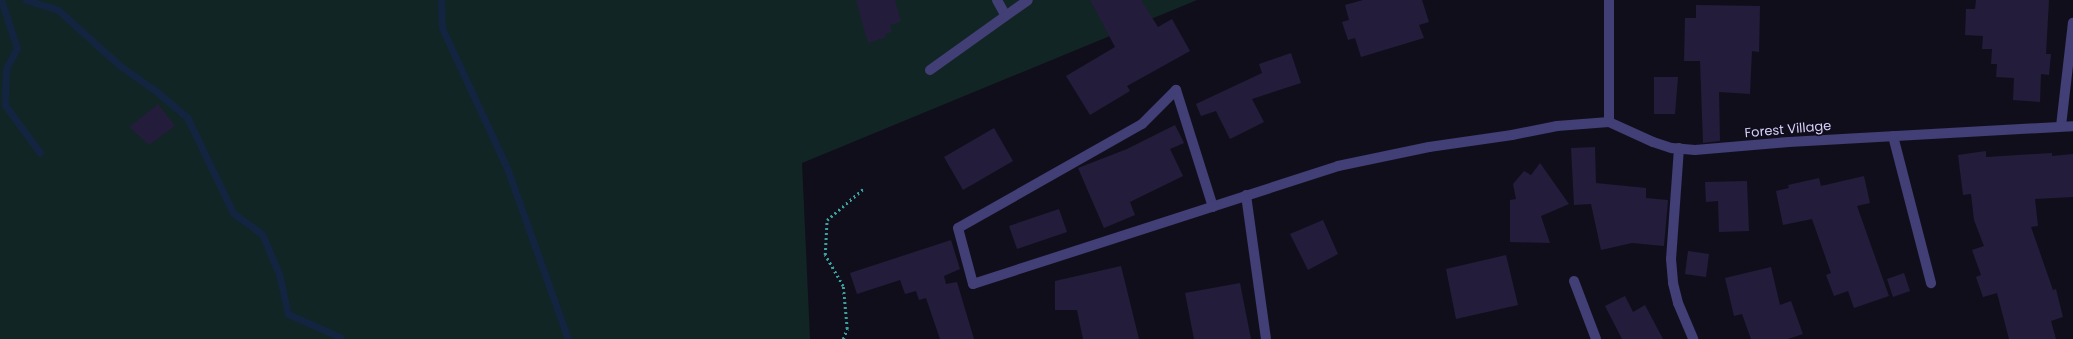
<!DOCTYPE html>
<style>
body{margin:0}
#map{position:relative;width:2073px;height:339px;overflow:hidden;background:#110e1c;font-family:Poppins,sans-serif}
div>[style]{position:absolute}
.green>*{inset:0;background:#122525}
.stream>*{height:7px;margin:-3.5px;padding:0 3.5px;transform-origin:3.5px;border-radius:3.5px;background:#132440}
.building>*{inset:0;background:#231c3b}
.path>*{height:2.5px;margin-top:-1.25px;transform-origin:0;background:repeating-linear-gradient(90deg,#3ba19e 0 2px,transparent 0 5px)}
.minor>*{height:10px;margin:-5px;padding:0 5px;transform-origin:5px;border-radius:5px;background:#423e76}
span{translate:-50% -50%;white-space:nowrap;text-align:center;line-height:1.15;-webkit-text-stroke:3.5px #110e1c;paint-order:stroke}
.street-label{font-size:13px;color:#d5cff9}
</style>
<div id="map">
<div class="green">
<div style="clip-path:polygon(0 0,1197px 0,802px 163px,810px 339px,0 339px)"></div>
</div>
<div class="stream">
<div style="left:1px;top:0;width:51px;rotate:71.6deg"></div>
<div style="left:17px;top:48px;width:24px;rotate:118deg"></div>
<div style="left:6px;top:69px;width:36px;rotate:92deg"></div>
<div style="left:5px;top:105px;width:59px;rotate:53.9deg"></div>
<div style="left:26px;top:0;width:34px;rotate:17deg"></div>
<div style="left:58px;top:10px;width:82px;rotate:42deg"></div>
<div style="left:119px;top:65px;width:47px;rotate:35.4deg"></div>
<div style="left:157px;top:92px;width:39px;rotate:40deg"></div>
<div style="left:187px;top:117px;width:106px;rotate:64.4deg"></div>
<div style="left:233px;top:213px;width:36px;rotate:36deg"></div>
<div style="left:262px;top:234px;width:43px;rotate:67deg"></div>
<div style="left:279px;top:274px;width:41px;rotate:77.3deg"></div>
<div style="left:288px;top:314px;width:57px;rotate:23.9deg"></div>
<div style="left:340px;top:337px;width:2px;rotate:90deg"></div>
<div style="left:441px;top:0;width:28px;rotate:88deg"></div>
<div style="left:442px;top:28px;width:154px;rotate:65.1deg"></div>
<div style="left:507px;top:168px;width:182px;rotate:70.4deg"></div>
</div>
<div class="building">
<div style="clip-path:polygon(856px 0,895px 0,901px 22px,890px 25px,892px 32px,885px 34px,886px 37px,868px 43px)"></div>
<div style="clip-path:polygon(1090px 0,1141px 0,1158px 27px,1172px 19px,1190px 51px,1127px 86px,1130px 91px,1090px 115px,1066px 76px,1115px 47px)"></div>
<div style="clip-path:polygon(1363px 0,1422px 0,1429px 22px,1419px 25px,1424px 38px,1361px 57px,1355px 38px,1348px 40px,1342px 22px,1349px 20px,1345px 5px)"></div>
<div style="clip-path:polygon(1976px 0,2049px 0,2046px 54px,2051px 54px,2049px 75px,2041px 74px,2040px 102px,2013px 100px,2014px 78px,1996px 77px,1997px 64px,1991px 64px,1992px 49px,1982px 49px,1983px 36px,1965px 35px,1966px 9px,1975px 9px)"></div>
<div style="clip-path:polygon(1696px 5px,1760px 6px,1759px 52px,1752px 51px,1750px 94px,1719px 92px,1720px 141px,1703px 143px,1700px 61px,1684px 61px,1685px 18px,1696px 18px)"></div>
<div style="clip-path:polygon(1291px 53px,1301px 83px,1252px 99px,1264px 122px,1230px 139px,1216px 111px,1201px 116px,1196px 104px,1262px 73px,1259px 64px)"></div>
<div style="clip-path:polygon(1654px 77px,1678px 77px,1675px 114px,1654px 114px)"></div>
<div style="clip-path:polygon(158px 104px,175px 126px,149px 145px,129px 127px)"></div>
<div style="clip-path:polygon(1175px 125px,1184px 143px,1170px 149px,1183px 176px,1130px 202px,1135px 215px,1104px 228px,1078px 168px,1127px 149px)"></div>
<div style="clip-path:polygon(994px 128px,1013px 161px,963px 190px,944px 157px)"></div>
<div style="clip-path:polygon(1595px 147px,1596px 183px,1646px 188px,1646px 198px,1668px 200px,1664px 246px,1632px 243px,1601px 250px,1591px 204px,1574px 205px,1571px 148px)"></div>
<div style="clip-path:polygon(1986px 151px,1986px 157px,2052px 153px,2052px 156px,2073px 154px,2073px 197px,2035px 199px,2038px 226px,2031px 227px,2053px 290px,2056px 289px,2063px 317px,2051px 321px,2056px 339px,2009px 339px,1997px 293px,1983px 297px,1976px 277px,1981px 275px,1972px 250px,1984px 246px,1974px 220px,1971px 194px,1963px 195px,1958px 155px)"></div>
<div style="clip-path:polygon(1540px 163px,1569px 204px,1541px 216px,1550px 243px,1510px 242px,1510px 200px,1516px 199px,1513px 184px,1524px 171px,1531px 175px)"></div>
<div style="clip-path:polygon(1864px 176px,1870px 203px,1857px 206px,1889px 296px,1854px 308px,1848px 291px,1834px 296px,1826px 275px,1831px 273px,1812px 219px,1783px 225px,1776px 191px,1789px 188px,1788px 185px,1819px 178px,1821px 186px)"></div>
<div style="clip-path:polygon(1747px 181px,1749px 231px,1719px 232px,1718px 201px,1706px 202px,1705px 182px)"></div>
<div style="clip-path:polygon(1059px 209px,1067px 232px,1017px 249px,1009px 226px)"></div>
<div style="clip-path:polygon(1323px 220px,1338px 254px,1308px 270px,1290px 234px)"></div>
<div style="clip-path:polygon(951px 240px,960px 269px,944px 276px,946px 284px,957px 282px,974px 339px,940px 339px,926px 298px,919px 300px,916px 291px,905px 294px,900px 280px,857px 294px,850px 273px)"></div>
<div style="clip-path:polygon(1688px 251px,1709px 254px,1706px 277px,1685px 274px)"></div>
<div style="clip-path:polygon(1506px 255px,1518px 305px,1456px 319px,1446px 269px)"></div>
<div style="clip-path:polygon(1121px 266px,1139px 339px,1083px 339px,1077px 310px,1055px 310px,1055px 281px)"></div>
<div style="clip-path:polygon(1771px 267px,1780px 305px,1791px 301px,1803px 334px,1788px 339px,1751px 339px,1742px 314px,1734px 316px,1725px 278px)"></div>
<div style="clip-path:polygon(1904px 273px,1910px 291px,1893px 297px,1887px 279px)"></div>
<div style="clip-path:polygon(1240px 283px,1251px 339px,1194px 339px,1185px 293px)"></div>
<div style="clip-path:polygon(1625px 296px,1633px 312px,1645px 305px,1663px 339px,1622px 339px,1605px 306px)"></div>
</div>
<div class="path">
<div style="left:843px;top:339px;width:11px;rotate:-68deg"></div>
<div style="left:847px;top:329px;width:43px;rotate:-95.3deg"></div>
<div style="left:843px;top:286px;width:36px;rotate:-120deg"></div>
<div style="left:825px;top:255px;width:35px;rotate:-87deg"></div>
<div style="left:827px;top:220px;width:48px;rotate:-40.7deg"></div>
</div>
<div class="minor">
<div style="left:997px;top:0;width:18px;rotate:61deg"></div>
<div style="left:930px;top:70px;width:120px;rotate:-35.5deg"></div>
<div style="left:1609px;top:122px;width:122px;rotate:-90deg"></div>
<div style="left:2061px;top:126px;width:104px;rotate:-83.4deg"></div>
<div style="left:1893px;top:136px;width:152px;rotate:75.5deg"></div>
<div style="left:1679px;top:148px;width:111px;rotate:94.1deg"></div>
<div style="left:1671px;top:259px;width:24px;rotate:85deg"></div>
<div style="left:1673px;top:283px;width:21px;rotate:76deg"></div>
<div style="left:1678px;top:303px;width:39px;rotate:67deg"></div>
<div style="left:1246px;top:195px;width:145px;rotate:82.1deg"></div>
<div style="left:1213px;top:207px;width:123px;rotate:-107.5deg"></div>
<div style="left:1176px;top:90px;width:48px;rotate:135deg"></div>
<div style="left:1142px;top:124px;width:211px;rotate:150.5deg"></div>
<div style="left:958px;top:228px;width:58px;rotate:75deg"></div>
<div style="left:973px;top:284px;width:384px;rotate:-17.9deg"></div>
<div style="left:1338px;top:166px;width:93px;rotate:-11.8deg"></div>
<div style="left:1429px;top:147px;width:84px;rotate:-8.2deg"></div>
<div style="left:1512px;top:135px;width:46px;rotate:-11.3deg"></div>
<div style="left:1557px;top:126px;width:52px;rotate:-4.4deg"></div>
<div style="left:1609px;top:122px;width:48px;rotate:24.4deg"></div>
<div style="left:1653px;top:142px;width:20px;rotate:18deg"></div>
<div style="left:1672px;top:148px;width:23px;rotate:5deg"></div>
<div style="left:1695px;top:150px;width:94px;rotate:-4.9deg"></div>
<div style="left:1789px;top:142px;width:284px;rotate:-3.2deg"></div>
<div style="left:1574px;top:281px;width:62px;rotate:69.2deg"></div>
</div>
<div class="street-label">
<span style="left:1788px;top:130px;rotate:-5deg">Forest Village</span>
</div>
</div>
